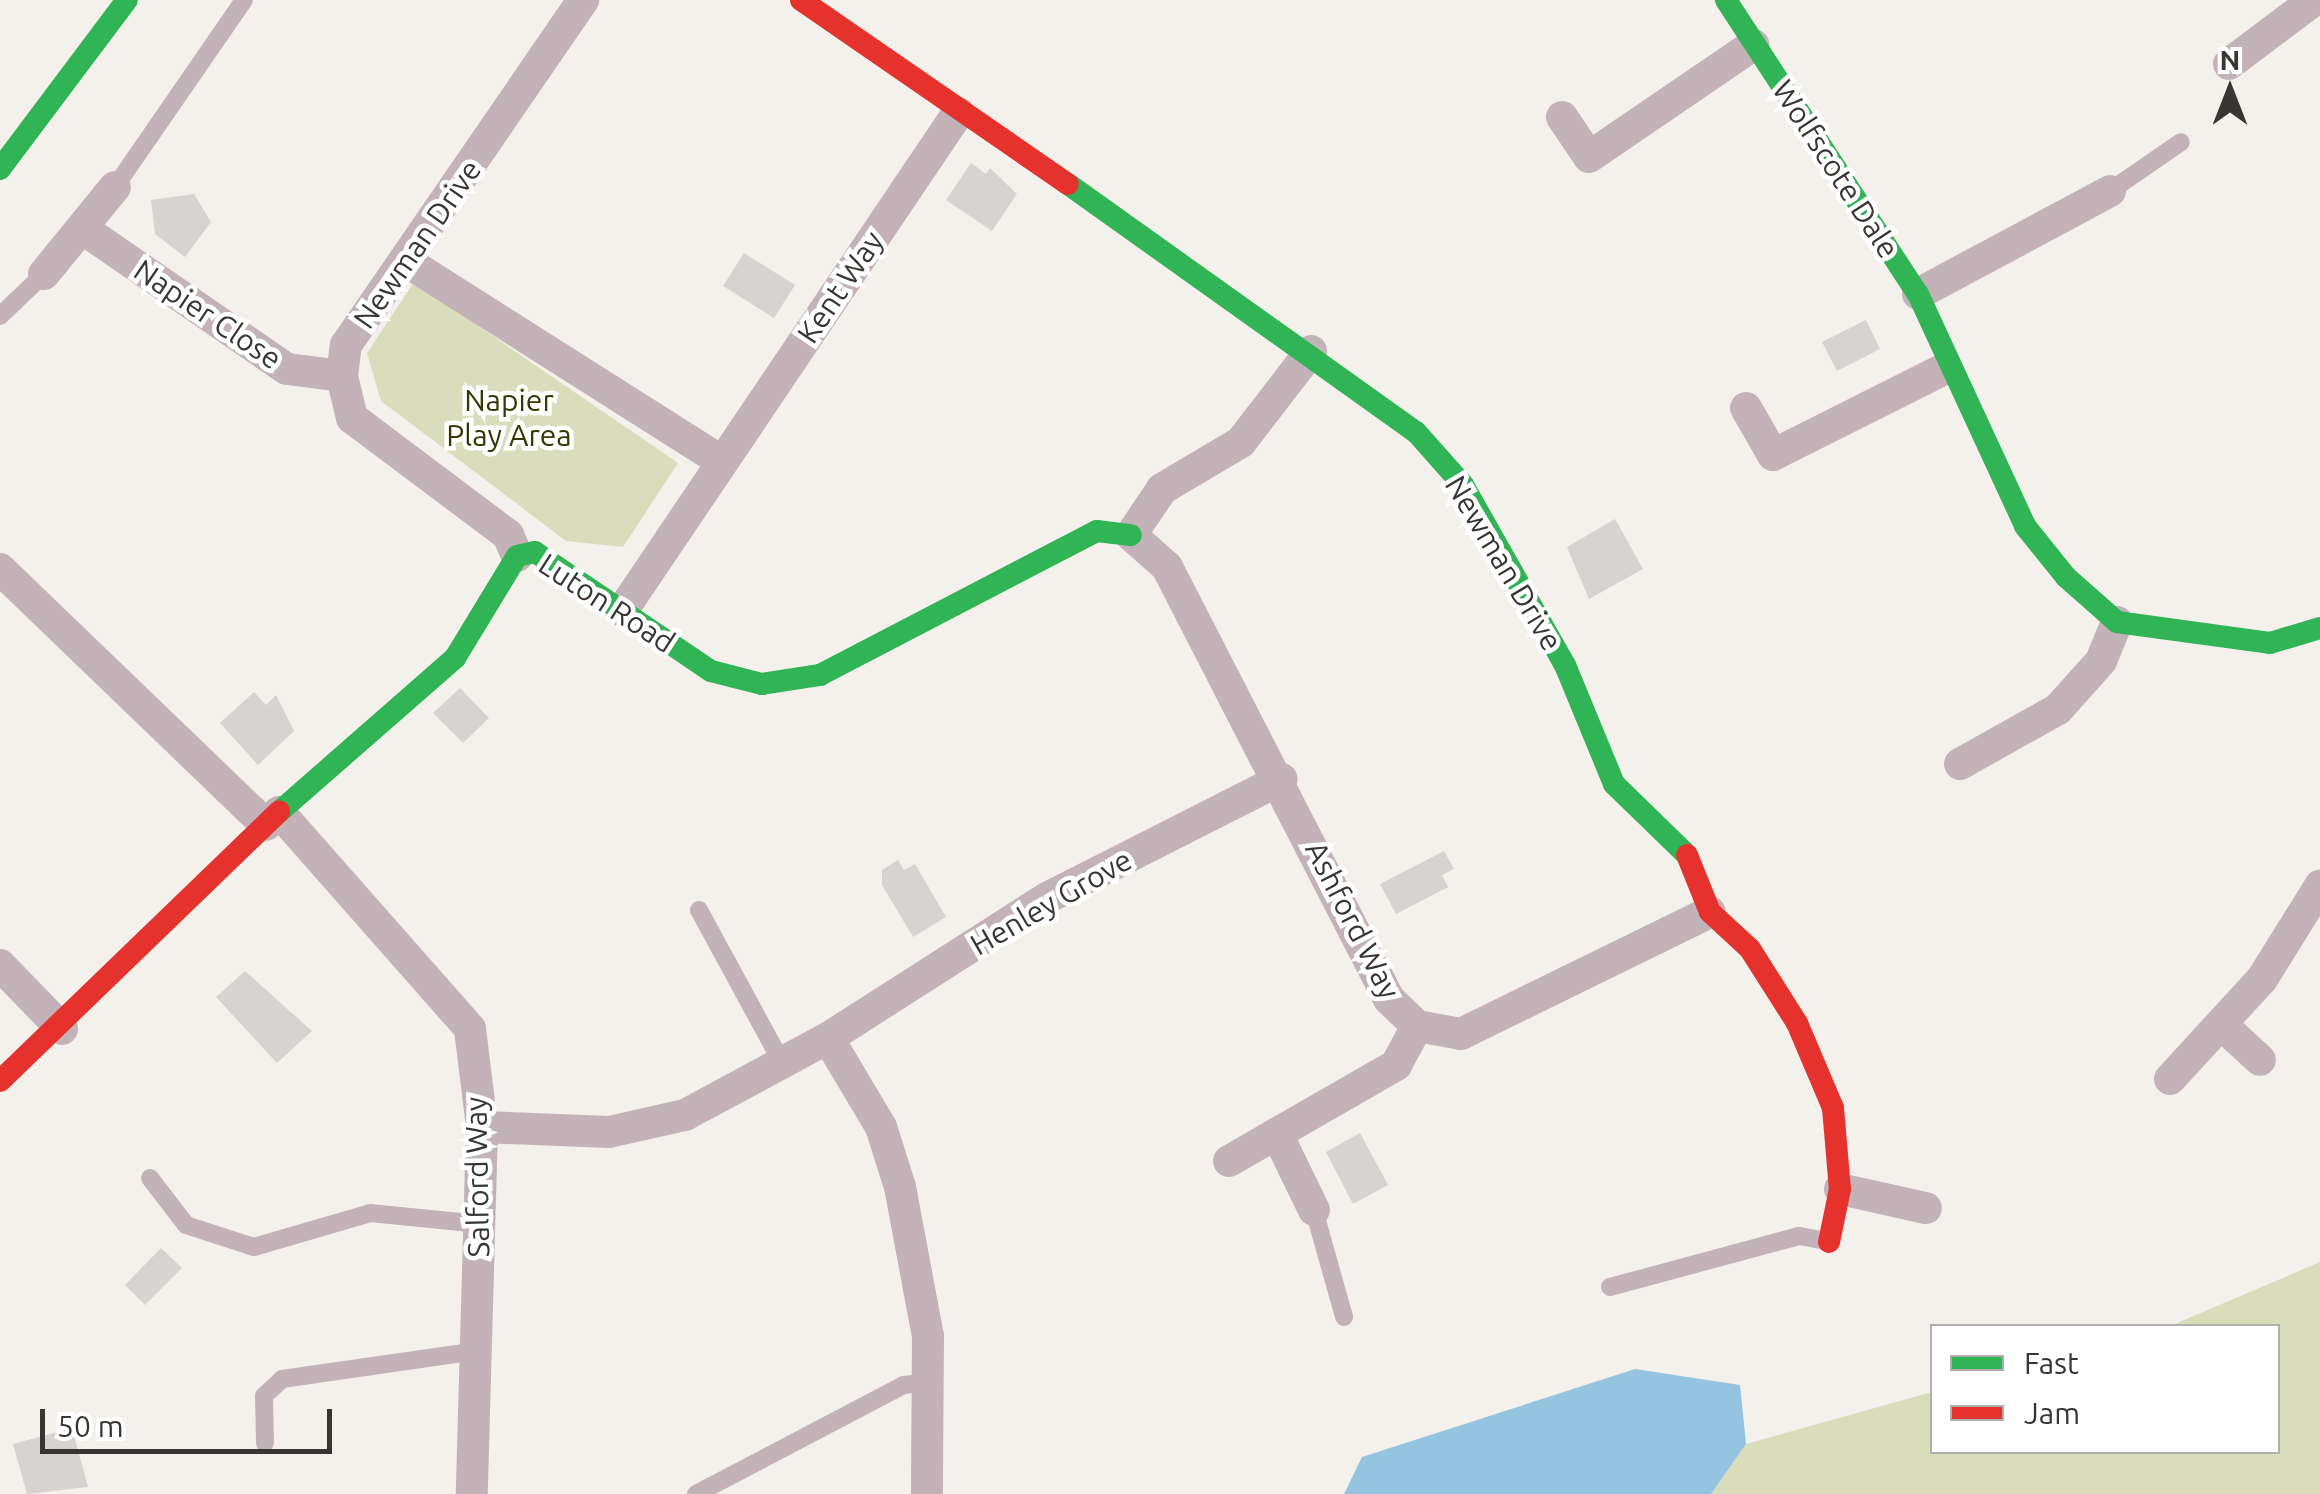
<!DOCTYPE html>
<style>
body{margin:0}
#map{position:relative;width:2320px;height:1494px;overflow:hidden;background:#f4f1ec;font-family:Ubuntu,sans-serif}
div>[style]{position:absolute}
.green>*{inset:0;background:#daddbc}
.water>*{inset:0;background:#94c4df}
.building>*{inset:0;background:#d6d3d0}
.lane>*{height:18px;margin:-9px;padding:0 9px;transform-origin:9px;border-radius:9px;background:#c3b3b8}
.street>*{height:32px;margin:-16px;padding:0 16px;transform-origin:16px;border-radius:16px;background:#c3b3b8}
.fast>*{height:22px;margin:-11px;padding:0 11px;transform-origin:11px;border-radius:11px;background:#30b455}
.jam>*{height:22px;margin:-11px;padding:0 11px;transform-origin:11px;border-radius:11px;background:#e5322d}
span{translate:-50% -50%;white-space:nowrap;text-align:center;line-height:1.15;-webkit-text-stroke:9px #fff;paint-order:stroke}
.street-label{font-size:30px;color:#383633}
.park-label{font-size:30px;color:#353901}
.legend{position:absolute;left:1930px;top:1324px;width:350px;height:130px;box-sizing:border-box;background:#fff;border:2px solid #afafad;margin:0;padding:12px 18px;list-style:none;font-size:30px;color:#383633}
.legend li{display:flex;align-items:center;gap:20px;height:50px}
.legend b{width:50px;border:2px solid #afafad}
.north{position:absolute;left:2180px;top:40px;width:100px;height:100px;-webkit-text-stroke:8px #fff;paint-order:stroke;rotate:0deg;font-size:28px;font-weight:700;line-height:40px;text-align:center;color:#383633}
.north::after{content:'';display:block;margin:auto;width:35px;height:45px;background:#383633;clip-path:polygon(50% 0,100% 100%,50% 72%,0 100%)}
.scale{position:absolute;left:40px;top:1409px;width:292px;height:45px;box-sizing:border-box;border:5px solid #383633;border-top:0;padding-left:12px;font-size:30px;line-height:35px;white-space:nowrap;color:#383633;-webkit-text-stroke:8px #fff;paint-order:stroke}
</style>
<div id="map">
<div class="green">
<div style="clip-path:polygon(414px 282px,678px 463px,623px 547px,566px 541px,381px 401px,367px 353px)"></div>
<div style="clip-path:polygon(2320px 1262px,2320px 1494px,1711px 1494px,1746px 1444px,1932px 1392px,1932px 1452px,2278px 1452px,2278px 1326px,2170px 1326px)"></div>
</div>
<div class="water">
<div style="clip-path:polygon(1635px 1369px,1740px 1385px,1746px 1444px,1711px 1494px,1344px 1494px,1362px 1457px)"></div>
</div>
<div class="building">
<div style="clip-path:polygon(971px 163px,986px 174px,990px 168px,1017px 194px,992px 231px,946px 200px)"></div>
<div style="clip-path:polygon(194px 194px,211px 222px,185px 257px,155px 234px,151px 200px)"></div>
<div style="clip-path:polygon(744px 253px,795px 285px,774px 318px,723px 286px)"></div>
<div style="clip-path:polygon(1866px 320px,1880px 349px,1837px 371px,1822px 342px)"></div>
<div style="clip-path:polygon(1615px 519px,1643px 569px,1589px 599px,1567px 547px)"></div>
<div style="clip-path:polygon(460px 688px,489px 718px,463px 743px,433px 713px)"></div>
<div style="clip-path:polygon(254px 692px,266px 705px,276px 695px,294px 731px,258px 765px,220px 723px)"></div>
<div style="clip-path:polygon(1444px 851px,1454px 869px,1442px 875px,1448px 887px,1396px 914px,1380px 884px)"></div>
<div style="clip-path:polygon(898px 860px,904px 870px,915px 864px,946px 917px,913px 937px,882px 885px,882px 870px)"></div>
<div style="clip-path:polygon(245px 971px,312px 1031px,277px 1063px,216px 997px)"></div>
<div style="clip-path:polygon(1360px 1133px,1388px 1185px,1353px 1204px,1326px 1152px)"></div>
<div style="clip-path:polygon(161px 1248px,182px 1268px,145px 1305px,125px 1285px)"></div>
<div style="clip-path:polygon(72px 1428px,88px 1487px,27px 1494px,13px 1444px)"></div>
</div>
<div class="lane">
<div style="left:115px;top:187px;width:227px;rotate:-55.4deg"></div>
<div style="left:2110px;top:191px;width:86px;rotate:-34.6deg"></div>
<div style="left:0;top:316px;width:61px;rotate:-43.7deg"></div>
<div style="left:699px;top:910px;width:174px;rotate:61.5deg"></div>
<div style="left:150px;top:1178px;width:59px;rotate:52.5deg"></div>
<div style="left:186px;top:1225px;width:71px;rotate:17.9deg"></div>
<div style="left:254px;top:1247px;width:121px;rotate:-16.3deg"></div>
<div style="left:370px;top:1213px;width:111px;rotate:5.7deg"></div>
<div style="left:1314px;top:1210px;width:111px;rotate:74.3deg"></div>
<div style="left:1610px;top:1287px;width:196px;rotate:-15.1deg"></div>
<div style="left:1799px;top:1236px;width:28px;rotate:10deg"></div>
<div style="left:265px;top:1443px;width:47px;rotate:-91.2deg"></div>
<div style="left:264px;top:1396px;width:25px;rotate:-43deg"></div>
<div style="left:282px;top:1379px;width:196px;rotate:-8.2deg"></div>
<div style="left:696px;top:1494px;width:235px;rotate:-27.7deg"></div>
<div style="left:904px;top:1385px;width:25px;rotate:-7deg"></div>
</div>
<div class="street">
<div style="left:2229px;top:64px;width:106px;rotate:-37deg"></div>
<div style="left:1562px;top:117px;width:48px;rotate:56deg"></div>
<div style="left:1589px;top:157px;width:199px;rotate:-34.3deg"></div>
<div style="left:83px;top:229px;width:247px;rotate:34.5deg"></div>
<div style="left:287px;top:369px;width:55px;rotate:7.3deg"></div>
<div style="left:409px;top:263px;width:371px;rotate:32.4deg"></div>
<div style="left:44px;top:274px;width:112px;rotate:-50.8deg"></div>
<div style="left:1918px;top:294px;width:218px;rotate:-28.2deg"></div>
<div style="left:1311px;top:351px;width:115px;rotate:127.6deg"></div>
<div style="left:1241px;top:442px;width:92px;rotate:149.3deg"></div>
<div style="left:1162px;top:489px;width:55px;rotate:124deg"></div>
<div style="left:1131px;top:535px;width:48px;rotate:41.6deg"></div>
<div style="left:1167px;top:567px;width:486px;rotate:62.8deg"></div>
<div style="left:1389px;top:999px;width:39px;rotate:44deg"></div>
<div style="left:1417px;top:1026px;width:45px;rotate:10.3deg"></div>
<div style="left:1461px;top:1034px;width:277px;rotate:-26.1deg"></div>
<div style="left:1746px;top:408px;width:54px;rotate:60.1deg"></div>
<div style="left:1773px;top:455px;width:194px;rotate:-26.7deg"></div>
<div style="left:517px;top:556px;width:23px;rotate:-113deg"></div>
<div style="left:508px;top:535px;width:195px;rotate:-143.1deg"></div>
<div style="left:352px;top:418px;width:43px;rotate:-103.4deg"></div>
<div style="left:342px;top:376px;width:31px;rotate:-83deg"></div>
<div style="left:346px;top:345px;width:419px;rotate:-55.5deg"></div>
<div style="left:0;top:569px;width:369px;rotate:43.9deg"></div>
<div style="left:622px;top:611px;width:601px;rotate:-55.99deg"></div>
<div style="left:1960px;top:764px;width:112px;rotate:-29.3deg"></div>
<div style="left:2058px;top:709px;width:64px;rotate:-48.1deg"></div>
<div style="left:2101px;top:661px;width:42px;rotate:-67.7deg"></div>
<div style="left:279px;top:812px;width:289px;rotate:48.6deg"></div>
<div style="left:470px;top:1029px;width:99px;rotate:83deg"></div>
<div style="left:482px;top:1127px;width:367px;rotate:91.6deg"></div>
<div style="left:0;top:965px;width:89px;rotate:45.9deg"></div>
<div style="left:2223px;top:1026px;width:50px;rotate:42.6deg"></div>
<div style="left:828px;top:1038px;width:104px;rotate:59.2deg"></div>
<div style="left:881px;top:1127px;width:63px;rotate:72.4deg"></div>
<div style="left:900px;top:1187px;width:152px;rotate:79.4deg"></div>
<div style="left:928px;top:1336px;width:158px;rotate:90.4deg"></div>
<div style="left:2170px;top:1079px;width:136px;rotate:-47.4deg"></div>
<div style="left:2262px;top:979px;width:110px;rotate:-58.1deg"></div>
<div style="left:482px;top:1127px;width:127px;rotate:2.3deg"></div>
<div style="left:609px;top:1132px;width:78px;rotate:-12.6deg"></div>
<div style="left:685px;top:1115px;width:162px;rotate:-28.3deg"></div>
<div style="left:828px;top:1038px;width:260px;rotate:-32.6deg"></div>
<div style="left:1047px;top:898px;width:263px;rotate:-26.9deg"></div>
<div style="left:1279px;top:1138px;width:80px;rotate:64.1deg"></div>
<div style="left:1229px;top:1161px;width:193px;rotate:-29.9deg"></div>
<div style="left:1396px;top:1065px;width:44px;rotate:-61.7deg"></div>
<div style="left:1840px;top:1189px;width:88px;rotate:12.5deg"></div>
</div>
<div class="fast">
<div style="left:1726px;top:0;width:351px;rotate:56.9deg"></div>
<div style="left:1918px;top:294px;width:255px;rotate:65.2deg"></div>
<div style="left:2025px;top:526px;width:65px;rotate:51.2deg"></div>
<div style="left:2066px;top:577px;width:68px;rotate:41.4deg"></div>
<div style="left:2117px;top:622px;width:154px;rotate:7.8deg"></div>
<div style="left:2270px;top:643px;width:52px;rotate:-16.7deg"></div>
<div style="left:0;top:169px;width:211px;rotate:-53.1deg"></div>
<div style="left:1068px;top:184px;width:427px;rotate:35.5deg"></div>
<div style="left:1416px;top:432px;width:71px;rotate:48.4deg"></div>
<div style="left:1463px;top:485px;width:207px;rotate:60.5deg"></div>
<div style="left:1565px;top:665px;width:129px;rotate:67.6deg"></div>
<div style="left:1614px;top:784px;width:102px;rotate:44.2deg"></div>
<div style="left:279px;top:812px;width:234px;rotate:-41.2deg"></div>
<div style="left:455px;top:658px;width:119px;rotate:-58.7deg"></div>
<div style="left:517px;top:556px;width:18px;rotate:-13deg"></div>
<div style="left:535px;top:552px;width:212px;rotate:34.1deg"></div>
<div style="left:711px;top:671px;width:53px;rotate:14.3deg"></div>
<div style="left:762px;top:684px;width:59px;rotate:-8.8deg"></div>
<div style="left:820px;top:675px;width:312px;rotate:-27.5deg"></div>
<div style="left:1097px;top:531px;width:34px;rotate:7deg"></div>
</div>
<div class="jam">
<div style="left:801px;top:0;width:324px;rotate:34.6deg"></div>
<div style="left:1687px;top:855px;width:61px;rotate:68deg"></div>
<div style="left:1710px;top:912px;width:54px;rotate:42.8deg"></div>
<div style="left:1750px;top:949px;width:88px;rotate:57.6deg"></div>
<div style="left:1797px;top:1023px;width:92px;rotate:67deg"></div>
<div style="left:1833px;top:1108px;width:81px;rotate:85.1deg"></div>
<div style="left:1840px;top:1189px;width:54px;rotate:101.7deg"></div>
<div style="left:0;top:1081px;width:388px;rotate:-44deg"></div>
</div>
<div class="street-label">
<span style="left:1836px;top:169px;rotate:57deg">Wolfscote Dale</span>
<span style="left:417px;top:244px;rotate:-55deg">Newman Drive</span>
<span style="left:840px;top:287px;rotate:-56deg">Kent Way</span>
<span style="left:208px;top:314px;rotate:34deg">Napier Close</span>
<span style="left:1504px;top:563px;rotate:59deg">Newman Drive</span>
<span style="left:607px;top:603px;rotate:33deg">Luton Road</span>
<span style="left:1051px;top:902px;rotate:-30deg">Henley Grove</span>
<span style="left:1353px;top:920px;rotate:63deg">Ashford Way</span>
<span style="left:477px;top:1177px;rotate:-91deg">Salford Way</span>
</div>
<div class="park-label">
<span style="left:509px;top:417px">Napier<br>Play Area</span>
</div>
<ul class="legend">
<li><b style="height:12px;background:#30b455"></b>Fast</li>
<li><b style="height:12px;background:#e5322d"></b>Jam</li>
</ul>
<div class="north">N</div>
<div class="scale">50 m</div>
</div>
